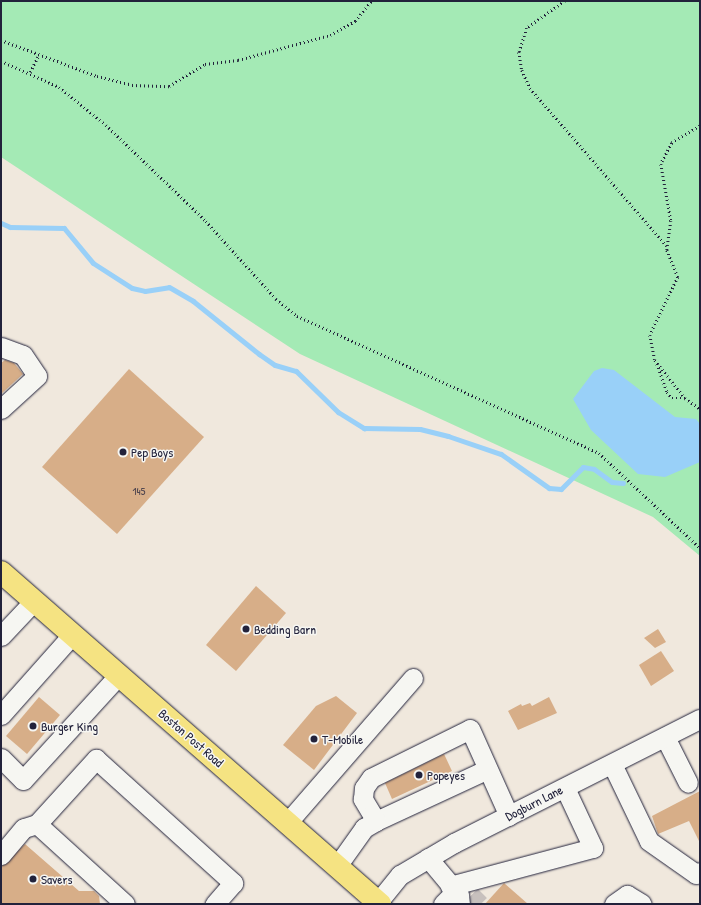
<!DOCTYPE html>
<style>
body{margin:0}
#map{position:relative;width:701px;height:905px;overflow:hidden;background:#f0e8dd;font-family:"Patrick Hand",sans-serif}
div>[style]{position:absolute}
.green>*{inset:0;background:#a4eab5}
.water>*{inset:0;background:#99d0f8}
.stream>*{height:5px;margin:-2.5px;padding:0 2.5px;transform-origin:2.5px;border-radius:2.5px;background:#99d0f8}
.building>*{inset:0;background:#d7ae88}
.minor-tunnel>*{height:19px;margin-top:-9.5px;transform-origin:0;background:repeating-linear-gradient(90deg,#c7c0bd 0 19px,transparent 0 29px)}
.path>*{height:2.5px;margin-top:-1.25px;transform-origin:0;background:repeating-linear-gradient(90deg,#22223b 0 1px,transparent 0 4px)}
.roads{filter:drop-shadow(0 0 1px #22223b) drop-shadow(0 0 1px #22223b)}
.minor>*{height:19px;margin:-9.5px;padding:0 9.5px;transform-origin:9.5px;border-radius:9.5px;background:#f6f6f2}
.major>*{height:22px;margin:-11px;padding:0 11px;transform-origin:11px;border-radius:11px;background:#f5e382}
.dots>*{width:11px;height:11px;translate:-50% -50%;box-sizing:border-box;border:2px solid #f6f6f2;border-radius:50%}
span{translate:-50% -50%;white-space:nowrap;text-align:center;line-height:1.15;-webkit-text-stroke:3px #f6f6f2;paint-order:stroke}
.number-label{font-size:11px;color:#4f454e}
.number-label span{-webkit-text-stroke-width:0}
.poi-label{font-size:13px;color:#22223b}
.left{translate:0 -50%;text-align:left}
.street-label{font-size:13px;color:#22223b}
.frame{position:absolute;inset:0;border:2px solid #22223b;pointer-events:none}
</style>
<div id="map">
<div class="green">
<div style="clip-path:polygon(1px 1px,700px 1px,700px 556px,653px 517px,300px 354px,1px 157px)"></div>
</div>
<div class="water">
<div style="clip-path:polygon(602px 368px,614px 370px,675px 417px,696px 419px,700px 424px,700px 462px,665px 477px,638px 474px,591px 430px,573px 399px,594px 371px)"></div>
</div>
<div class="stream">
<div style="left:1px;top:223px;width:10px;rotate:24deg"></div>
<div style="left:10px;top:227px;width:54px;rotate:1.1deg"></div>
<div style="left:64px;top:228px;width:45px;rotate:50.4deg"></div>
<div style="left:93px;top:263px;width:46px;rotate:32.7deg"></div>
<div style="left:132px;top:288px;width:13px;rotate:13deg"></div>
<div style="left:145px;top:291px;width:24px;rotate:-9deg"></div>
<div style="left:169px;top:287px;width:28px;rotate:30deg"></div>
<div style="left:193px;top:301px;width:85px;rotate:38.8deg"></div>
<div style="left:259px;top:354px;width:19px;rotate:35deg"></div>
<div style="left:275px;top:365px;width:22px;rotate:16deg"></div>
<div style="left:296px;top:371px;width:59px;rotate:44.3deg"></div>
<div style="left:338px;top:412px;width:31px;rotate:32deg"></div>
<div style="left:364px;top:428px;width:56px;rotate:1deg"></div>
<div style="left:420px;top:429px;width:29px;rotate:14deg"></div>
<div style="left:448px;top:436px;width:56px;rotate:18.8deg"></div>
<div style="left:501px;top:454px;width:59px;rotate:35.3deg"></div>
<div style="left:549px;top:488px;width:12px;rotate:5deg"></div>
<div style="left:561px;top:489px;width:31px;rotate:-45deg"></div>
<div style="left:583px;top:467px;width:11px;rotate:10deg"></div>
<div style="left:594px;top:469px;width:22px;rotate:36deg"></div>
<div style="left:612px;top:482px;width:11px;rotate:5deg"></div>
</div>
<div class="building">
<div style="clip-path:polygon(5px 360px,14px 363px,23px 374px,1px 394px,1px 363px)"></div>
<div style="clip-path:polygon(129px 369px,204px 437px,117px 534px,42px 467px)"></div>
<div style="clip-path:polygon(256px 586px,286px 613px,236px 671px,206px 645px)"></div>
<div style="clip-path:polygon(658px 629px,666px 642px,655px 648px,644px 638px)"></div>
<div style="clip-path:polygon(661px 651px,674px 671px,651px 686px,639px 665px)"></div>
<div style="clip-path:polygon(336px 696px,357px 713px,314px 770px,283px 745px,316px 706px)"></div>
<div style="clip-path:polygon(39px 697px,60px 715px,27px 754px,6px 736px)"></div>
<div style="clip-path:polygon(549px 697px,557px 713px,518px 730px,508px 711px,521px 704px,522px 706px,530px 703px,532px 706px)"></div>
<div style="clip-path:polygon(444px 754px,452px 771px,392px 799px,385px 783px)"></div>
<div style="clip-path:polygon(700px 791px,700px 843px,689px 821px,658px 834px,652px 816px)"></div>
<div style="clip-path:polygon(25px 844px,79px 891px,94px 891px,99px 896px,100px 904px,1px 904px,1px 867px)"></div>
<div style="clip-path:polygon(504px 883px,528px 904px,485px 904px)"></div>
</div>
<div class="minor-tunnel">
<div style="left:471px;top:895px;width:13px;rotate:45deg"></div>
</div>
<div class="path">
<div style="left:565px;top:1px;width:47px;rotate:144.6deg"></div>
<div style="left:527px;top:28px;width:25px;rotate:108deg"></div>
<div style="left:519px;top:52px;width:18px;rotate:81deg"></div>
<div style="left:522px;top:70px;width:20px;rotate:66deg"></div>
<div style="left:530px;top:88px;width:209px;rotate:49.1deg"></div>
<div style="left:1px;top:40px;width:103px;rotate:20.6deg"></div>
<div style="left:97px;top:76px;width:36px;rotate:14deg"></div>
<div style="left:132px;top:85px;width:37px;rotate:2deg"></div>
<div style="left:169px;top:86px;width:42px;rotate:-31.4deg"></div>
<div style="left:205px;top:64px;width:33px;rotate:-7deg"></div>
<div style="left:238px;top:60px;width:95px;rotate:-15.2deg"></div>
<div style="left:330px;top:35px;width:29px;rotate:-29deg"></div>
<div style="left:355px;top:21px;width:26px;rotate:-51deg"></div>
<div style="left:1px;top:61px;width:64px;rotate:24.1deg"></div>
<div style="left:59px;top:87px;width:60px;rotate:39deg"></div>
<div style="left:106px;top:125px;width:139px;rotate:43.8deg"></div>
<div style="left:206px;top:221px;width:105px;rotate:48.1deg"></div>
<div style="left:276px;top:299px;width:27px;rotate:39deg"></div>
<div style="left:297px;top:316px;width:332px;rotate:24.4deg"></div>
<div style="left:599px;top:453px;width:139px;rotate:43.2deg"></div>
<div style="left:30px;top:72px;width:18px;rotate:-63deg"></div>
<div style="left:700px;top:126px;width:33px;rotate:149deg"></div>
<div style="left:672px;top:143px;width:24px;rotate:118deg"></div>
<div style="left:661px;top:164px;width:58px;rotate:80deg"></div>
<div style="left:671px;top:221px;width:29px;rotate:98deg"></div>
<div style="left:667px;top:250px;width:29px;rotate:68deg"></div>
<div style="left:678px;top:277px;width:64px;rotate:115.8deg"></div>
<div style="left:650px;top:335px;width:25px;rotate:79deg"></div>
<div style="left:655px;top:360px;width:48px;rotate:51.7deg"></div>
<div style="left:685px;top:398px;width:19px;rotate:36deg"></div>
<div style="left:657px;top:364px;width:30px;rotate:70deg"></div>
<div style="left:667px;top:392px;width:8px;rotate:50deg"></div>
<div style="left:672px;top:398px;width:13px"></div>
</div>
<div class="roads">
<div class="minor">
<div style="left:1px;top:347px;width:23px;rotate:20deg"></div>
<div style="left:23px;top:355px;width:25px;rotate:56deg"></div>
<div style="left:37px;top:376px;width:49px;rotate:137.5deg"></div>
<div style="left:1px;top:636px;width:48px;rotate:-46.7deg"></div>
<div style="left:1px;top:715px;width:107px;rotate:-48.4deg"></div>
<div style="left:665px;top:737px;width:51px;rotate:63.4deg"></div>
<div style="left:1px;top:758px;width:31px;rotate:45deg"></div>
<div style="left:23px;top:780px;width:142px;rotate:-47.6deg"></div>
<div style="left:612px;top:764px;width:85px;rotate:64.3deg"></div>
<div style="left:649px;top:841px;width:57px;rotate:35.1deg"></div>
<div style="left:696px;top:874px;width:4px;rotate:-27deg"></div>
<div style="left:376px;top:821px;width:123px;rotate:-24.9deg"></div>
<div style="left:287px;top:823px;width:192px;rotate:-49deg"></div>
<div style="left:1px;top:855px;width:35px;rotate:-50deg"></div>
<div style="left:24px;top:828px;width:14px;rotate:-17deg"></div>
<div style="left:428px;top:858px;width:48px;rotate:50deg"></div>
<div style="left:459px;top:895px;width:9px;rotate:84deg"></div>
<div style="left:337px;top:866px;width:47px;rotate:-54.6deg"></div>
<div style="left:364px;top:828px;width:14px;rotate:-30deg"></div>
<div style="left:376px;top:821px;width:26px;rotate:-121deg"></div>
<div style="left:363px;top:799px;width:11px;rotate:-85deg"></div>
<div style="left:364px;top:788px;width:12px;rotate:-55deg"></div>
<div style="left:371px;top:778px;width:110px;rotate:-26.3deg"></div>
<div style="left:470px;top:729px;width:95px;rotate:65.9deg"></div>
<div style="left:450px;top:886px;width:148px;rotate:-14.9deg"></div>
<div style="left:593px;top:848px;width:66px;rotate:-115deg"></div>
<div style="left:378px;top:902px;width:35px;rotate:-51deg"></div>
<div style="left:400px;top:875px;width:63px;rotate:-30.7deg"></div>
<div style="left:454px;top:843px;width:275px;rotate:-26.8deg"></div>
<div style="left:125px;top:904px;width:119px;rotate:-137.7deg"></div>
<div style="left:37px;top:824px;width:88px;rotate:-47.8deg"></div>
<div style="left:96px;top:759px;width:185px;rotate:42.1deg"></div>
<div style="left:233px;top:883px;width:28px;rotate:131deg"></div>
<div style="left:443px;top:904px;width:18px;rotate:-45deg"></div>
<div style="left:614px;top:904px;width:16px;rotate:-35deg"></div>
<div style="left:627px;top:895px;width:17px;rotate:31deg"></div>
</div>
<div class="major">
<div style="left:1px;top:572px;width:504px;rotate:41.22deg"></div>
</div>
</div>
<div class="dots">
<div style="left:123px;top:452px;background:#22223b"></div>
<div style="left:246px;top:629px;background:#22223b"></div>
<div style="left:33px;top:726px;background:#22223b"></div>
<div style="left:314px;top:739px;background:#22223b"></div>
<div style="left:419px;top:775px;background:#22223b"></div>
<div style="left:33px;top:879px;background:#22223b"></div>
</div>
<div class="number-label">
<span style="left:139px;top:491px">145</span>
</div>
<div class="poi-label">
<span class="left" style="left:131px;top:452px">Pep Boys</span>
<span class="left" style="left:254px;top:629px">Bedding Barn</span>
<span class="left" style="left:41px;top:726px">Burger King</span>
<span class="left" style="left:322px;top:739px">T-Mobile</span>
<span class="left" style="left:427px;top:775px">Popeyes</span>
<span class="left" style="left:41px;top:879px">Savers</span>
</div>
<div class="street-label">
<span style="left:191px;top:738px;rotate:41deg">Boston Post Road</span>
<span style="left:534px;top:803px;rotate:-27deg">Dogburn Lane</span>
</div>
<div class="frame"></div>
</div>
